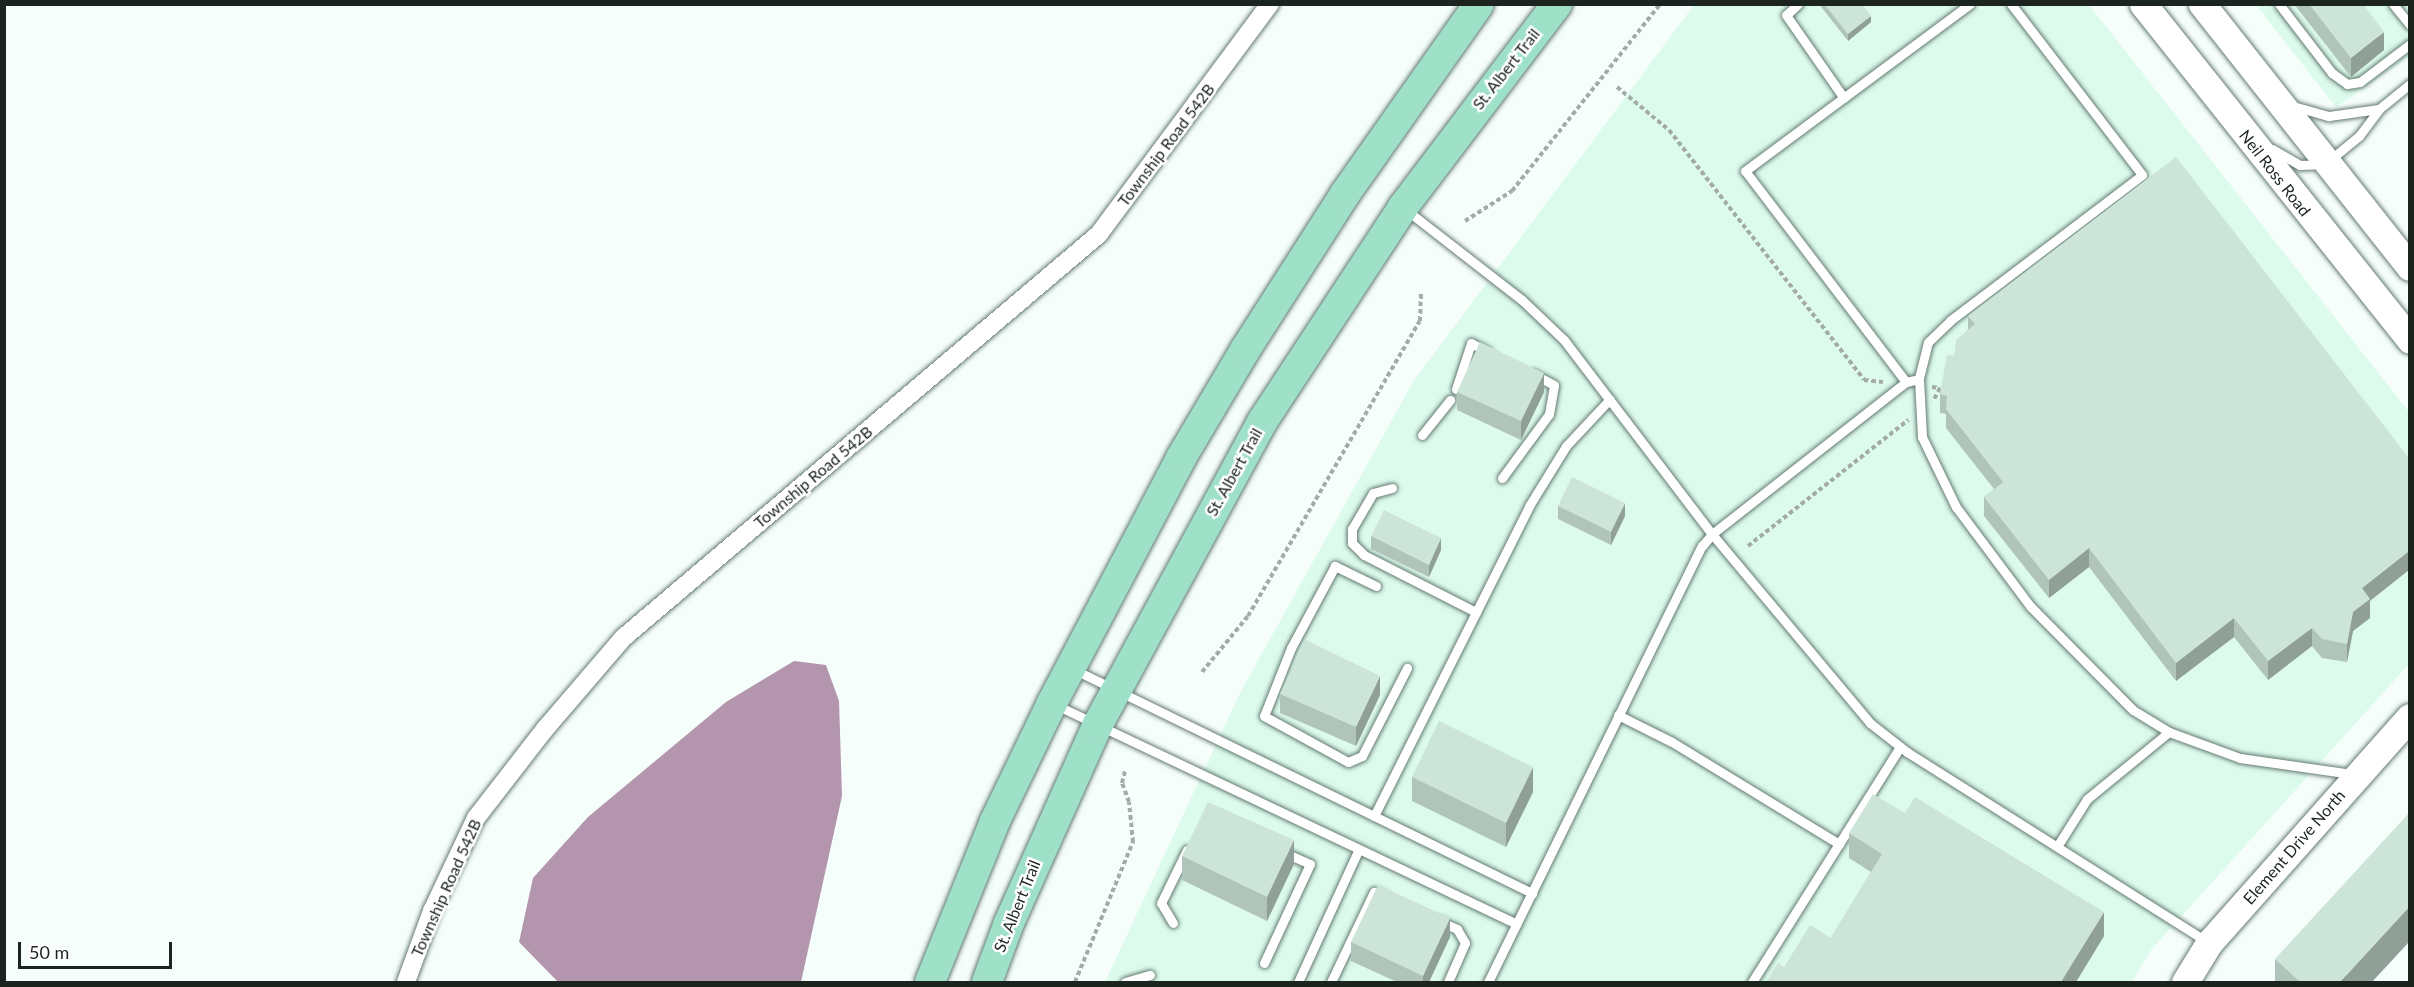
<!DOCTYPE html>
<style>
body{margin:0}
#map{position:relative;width:2414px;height:987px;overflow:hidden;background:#f5fefa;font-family:Lato,sans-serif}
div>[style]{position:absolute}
.built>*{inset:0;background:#dcfbed}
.water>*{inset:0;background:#b395ae}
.path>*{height:4px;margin-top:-2px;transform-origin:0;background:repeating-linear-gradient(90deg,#a3aba7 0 4.5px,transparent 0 7.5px)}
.roads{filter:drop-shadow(0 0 2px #657a71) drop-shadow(0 0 2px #657a71)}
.lane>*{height:9px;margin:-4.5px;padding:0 4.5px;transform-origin:4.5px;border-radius:4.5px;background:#fff}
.street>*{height:18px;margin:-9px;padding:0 9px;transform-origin:9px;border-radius:9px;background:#fff}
.secondary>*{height:27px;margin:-13.5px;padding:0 13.5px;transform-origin:13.5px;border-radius:13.5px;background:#fff}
.primary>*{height:30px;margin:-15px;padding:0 15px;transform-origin:15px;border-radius:15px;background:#9fe0c8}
.wall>*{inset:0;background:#b0c4bb}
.shaded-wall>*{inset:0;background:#90a098}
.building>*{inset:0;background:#cde4d9}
span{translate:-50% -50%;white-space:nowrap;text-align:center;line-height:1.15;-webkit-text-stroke:5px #fff;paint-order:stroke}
.street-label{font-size:16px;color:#1c2420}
.frame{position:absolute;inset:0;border:6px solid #1c2420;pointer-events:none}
.scale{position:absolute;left:18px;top:942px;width:154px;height:27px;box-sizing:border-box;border:3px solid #1c2420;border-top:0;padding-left:8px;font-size:18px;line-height:21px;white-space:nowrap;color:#1c2420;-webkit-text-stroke:4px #fff;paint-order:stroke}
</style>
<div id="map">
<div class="built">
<div style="clip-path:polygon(1694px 5px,2089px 5px,2409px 412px,2409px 664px,2151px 950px,2132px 982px,1105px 982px,1240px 693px,1413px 382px)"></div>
<div style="clip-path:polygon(2256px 5px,2409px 5px,2409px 57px,2336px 107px)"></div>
</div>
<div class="water">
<div style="clip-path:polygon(794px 661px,826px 665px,839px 701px,842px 796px,801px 982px,558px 982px,519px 942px,533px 878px,588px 817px,726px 702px)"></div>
</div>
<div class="path">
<div style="left:1617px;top:87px;width:67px;rotate:39.6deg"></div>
<div style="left:1669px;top:130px;width:317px;rotate:52deg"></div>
<div style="left:1864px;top:380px;width:19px;rotate:6deg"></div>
<div style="left:1465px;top:221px;width:56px;rotate:-32.6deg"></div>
<div style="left:1512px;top:191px;width:238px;rotate:-51.6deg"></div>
<div style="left:1932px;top:387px;width:8px;rotate:7deg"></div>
<div style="left:1940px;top:388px;width:15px;rotate:118deg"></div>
<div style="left:1748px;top:546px;width:204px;rotate:-38.2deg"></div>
<div style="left:1202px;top:672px;width:72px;rotate:-50.6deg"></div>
<div style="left:1248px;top:616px;width:341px;rotate:-59.8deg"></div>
<div style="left:1420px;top:321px;width:30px;rotate:-88deg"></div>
<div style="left:1075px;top:982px;width:152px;rotate:-67.5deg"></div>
<div style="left:1133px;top:842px;width:40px;rotate:-95.7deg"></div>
<div style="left:1129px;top:802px;width:20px;rotate:-110deg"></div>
<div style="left:1122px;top:783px;width:12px;rotate:-76deg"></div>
</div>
<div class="roads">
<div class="lane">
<div style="left:1798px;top:4px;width:16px;rotate:137deg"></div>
<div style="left:1786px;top:15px;width:101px;rotate:55.1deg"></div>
<div style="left:2011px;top:4px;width:215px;rotate:52.5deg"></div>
<div style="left:2142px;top:175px;width:241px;rotate:142.8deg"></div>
<div style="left:1950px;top:321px;width:30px;rotate:136deg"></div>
<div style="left:1928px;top:342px;width:38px;rotate:104deg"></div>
<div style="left:1919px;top:379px;width:58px;rotate:87deg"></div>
<div style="left:1922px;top:437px;width:78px;rotate:64.1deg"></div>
<div style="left:1956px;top:507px;width:124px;rotate:53.2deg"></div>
<div style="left:2030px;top:606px;width:146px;rotate:45.3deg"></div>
<div style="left:2133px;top:710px;width:42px;rotate:31.4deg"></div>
<div style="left:2169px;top:732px;width:76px;rotate:20.1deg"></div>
<div style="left:2240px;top:758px;width:113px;rotate:8.1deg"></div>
<div style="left:2279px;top:4px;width:87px;rotate:52.5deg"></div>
<div style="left:2332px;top:73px;width:19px;rotate:36deg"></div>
<div style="left:2347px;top:84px;width:13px;rotate:-9deg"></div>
<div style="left:2360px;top:82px;width:63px;rotate:-37.2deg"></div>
<div style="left:2393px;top:4px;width:27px;rotate:51deg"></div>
<div style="left:2293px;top:106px;width:37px;rotate:16deg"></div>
<div style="left:2329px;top:116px;width:50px;rotate:-8deg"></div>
<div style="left:2272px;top:149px;width:32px;rotate:30deg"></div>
<div style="left:2300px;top:165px;width:25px;rotate:-2deg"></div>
<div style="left:2325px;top:164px;width:44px;rotate:-39.5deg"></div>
<div style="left:2359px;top:136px;width:34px;rotate:-53deg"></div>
<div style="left:2379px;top:109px;width:40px;rotate:-39deg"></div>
<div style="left:1405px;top:209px;width:148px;rotate:37.9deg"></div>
<div style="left:1522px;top:300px;width:58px;rotate:43.6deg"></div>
<div style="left:1564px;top:340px;width:244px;rotate:52.7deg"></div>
<div style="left:1712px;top:534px;width:246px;rotate:50.1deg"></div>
<div style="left:1870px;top:723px;width:47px;rotate:38.1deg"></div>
<div style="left:1907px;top:752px;width:355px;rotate:32.3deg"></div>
<div style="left:1906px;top:382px;width:265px;rotate:-127.3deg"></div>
<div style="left:1745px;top:171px;width:280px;rotate:-36.6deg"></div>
<div style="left:1456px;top:389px;width:48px;rotate:-71.9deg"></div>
<div style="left:1471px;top:343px;width:19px;rotate:28deg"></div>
<div style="left:1422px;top:435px;width:45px;rotate:-51.3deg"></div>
<div style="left:1502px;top:478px;width:79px;rotate:-53.7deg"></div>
<div style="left:1549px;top:414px;width:29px;rotate:-80deg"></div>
<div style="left:1554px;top:385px;width:24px;rotate:-152deg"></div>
<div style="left:1392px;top:488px;width:20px;rotate:165deg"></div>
<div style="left:1373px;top:493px;width:42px;rotate:120.3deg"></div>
<div style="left:1352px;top:529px;width:14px;rotate:90deg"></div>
<div style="left:1352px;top:543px;width:17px;rotate:45deg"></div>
<div style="left:1364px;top:555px;width:126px;rotate:27deg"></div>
<div style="left:1376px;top:586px;width:46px;rotate:-154deg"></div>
<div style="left:1335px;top:566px;width:93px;rotate:118.2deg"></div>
<div style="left:1291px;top:648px;width:73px;rotate:111.7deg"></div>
<div style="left:1264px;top:716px;width:96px;rotate:28.7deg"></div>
<div style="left:1348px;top:762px;width:15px;rotate:-23deg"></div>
<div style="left:1362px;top:756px;width:99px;rotate:-62.9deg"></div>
<div style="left:1075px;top:670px;width:509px;rotate:26.01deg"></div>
<div style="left:1056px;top:705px;width:510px;rotate:25.41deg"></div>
<div style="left:1618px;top:715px;width:60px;rotate:26.6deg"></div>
<div style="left:1672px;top:742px;width:196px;rotate:31.4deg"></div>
<div style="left:1374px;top:816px;width:347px;rotate:-63.4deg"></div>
<div style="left:1529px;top:506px;width:70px;rotate:-58.3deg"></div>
<div style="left:1566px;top:446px;width:64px;rotate:-46.9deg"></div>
<div style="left:2058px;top:845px;width:54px;rotate:-57.8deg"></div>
<div style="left:2087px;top:799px;width:106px;rotate:-39.3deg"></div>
<div style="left:1439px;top:921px;width:20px;rotate:24deg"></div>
<div style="left:1457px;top:929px;width:16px;rotate:60deg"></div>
<div style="left:1465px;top:943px;width:43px;rotate:113.6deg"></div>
<div style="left:1173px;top:923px;width:23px;rotate:-121deg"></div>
<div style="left:1161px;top:903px;width:59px;rotate:-63.9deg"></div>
<div style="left:1264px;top:963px;width:109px;rotate:-65.1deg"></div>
<div style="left:1310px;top:864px;width:30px;rotate:-156deg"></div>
<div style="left:1125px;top:982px;width:26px;rotate:-16deg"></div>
<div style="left:1298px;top:982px;width:146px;rotate:-65.4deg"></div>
<div style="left:1331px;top:982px;width:100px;rotate:-64.5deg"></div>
<div style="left:1374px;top:892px;width:12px;rotate:24deg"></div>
<div style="left:1488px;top:982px;width:486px;rotate:-63.9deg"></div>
<div style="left:1702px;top:546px;width:16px;rotate:-50deg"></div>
<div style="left:1712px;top:534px;width:246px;rotate:-38.1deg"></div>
<div style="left:1906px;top:382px;width:13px;rotate:-13deg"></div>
<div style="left:1752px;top:982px;width:278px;rotate:-57.8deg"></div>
</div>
<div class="street">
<div style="left:406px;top:982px;width:76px;rotate:-69.9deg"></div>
<div style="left:432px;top:911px;width:103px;rotate:-64.7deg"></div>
<div style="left:476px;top:818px;width:113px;rotate:-52.2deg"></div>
<div style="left:545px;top:729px;width:120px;rotate:-49.4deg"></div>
<div style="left:623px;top:638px;width:624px;rotate:-40.32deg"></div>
<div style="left:1099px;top:234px;width:287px;rotate:-53.4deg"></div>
</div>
<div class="secondary">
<div style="left:2143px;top:4px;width:429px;rotate:51.5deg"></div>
<div style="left:2202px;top:4px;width:335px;rotate:51.7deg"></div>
<div style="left:2185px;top:982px;width:46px;rotate:-58.4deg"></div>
<div style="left:2209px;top:943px;width:302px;rotate:-48.4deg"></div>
</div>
<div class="primary">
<div style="left:930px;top:982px;width:174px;rotate:-68deg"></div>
<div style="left:995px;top:821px;width:131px;rotate:-64.2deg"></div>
<div style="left:1052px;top:703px;width:277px;rotate:-62.2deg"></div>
<div style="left:1181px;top:458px;width:126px;rotate:-59.3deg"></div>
<div style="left:1245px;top:350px;width:185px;rotate:-57.3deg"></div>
<div style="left:1345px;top:194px;width:232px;rotate:-54.8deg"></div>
<div style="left:987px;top:982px;width:63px;rotate:-69.6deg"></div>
<div style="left:1009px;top:923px;width:216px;rotate:-65.9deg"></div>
<div style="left:1097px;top:726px;width:346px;rotate:-61.5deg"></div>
<div style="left:1262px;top:422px;width:257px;rotate:-56.7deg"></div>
<div style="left:1403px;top:207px;width:255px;rotate:-52.8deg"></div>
</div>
</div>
<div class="wall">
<div style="clip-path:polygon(1819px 4px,1862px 4px,1871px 22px,1848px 41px)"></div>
<div style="clip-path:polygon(2294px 4px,2363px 4px,2384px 50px,2351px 77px)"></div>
<div style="clip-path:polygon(1968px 316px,2370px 601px,2370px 618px,2353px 631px,2347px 662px,2322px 658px,2312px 646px,2268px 680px,2234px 637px,2176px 681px,2089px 567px,2049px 598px,1984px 516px,1984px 497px,1994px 489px,1946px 428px,1946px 414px,1940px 413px,1940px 394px,1954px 356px,1968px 329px)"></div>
<div style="clip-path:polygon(1457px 392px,1544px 392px,1521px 440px,1457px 410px)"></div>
<div style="clip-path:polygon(1558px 506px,1625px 516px,1611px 545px,1558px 519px)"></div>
<div style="clip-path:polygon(1371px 536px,1441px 550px,1429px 577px,1371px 549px)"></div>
<div style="clip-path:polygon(1280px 694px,1380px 695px,1356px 746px,1280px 713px)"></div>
<div style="clip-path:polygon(1412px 777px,1533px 792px,1506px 847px,1412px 801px)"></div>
<div style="clip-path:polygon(1849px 833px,2104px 936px,2076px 982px,1766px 982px,1784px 967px,1831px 938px,1871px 872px,1849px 858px)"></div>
<div style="clip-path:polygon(1182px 856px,1294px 864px,1267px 921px,1182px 880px)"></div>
<div style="clip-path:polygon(1450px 937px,1429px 982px,1397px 982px,1351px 961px,1351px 942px)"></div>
<div style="clip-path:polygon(2275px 959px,2372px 982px,2275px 982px)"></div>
</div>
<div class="shaded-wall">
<div style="clip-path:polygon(1871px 16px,1871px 22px,1848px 41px,1848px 34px)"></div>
<div style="clip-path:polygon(2384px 32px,2384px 50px,2351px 77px,2351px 58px)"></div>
<div style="clip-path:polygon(1544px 373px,1544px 392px,1521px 440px,1521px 421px)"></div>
<div style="clip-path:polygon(1625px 503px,1625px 516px,1611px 545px,1611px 532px)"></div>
<div style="clip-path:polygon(1441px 538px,1441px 550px,1429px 577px,1429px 565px)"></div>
<div style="clip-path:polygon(2089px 548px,2089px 567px,2049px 598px,2049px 580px)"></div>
<div style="clip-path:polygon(2409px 551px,2409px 570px,2370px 601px,2370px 618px,2353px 631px,2347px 662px,2347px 644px,2353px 612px,2362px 588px)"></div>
<div style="clip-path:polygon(2234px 618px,2234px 637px,2176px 681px,2176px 663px)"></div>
<div style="clip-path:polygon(2312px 628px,2312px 646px,2268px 680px,2268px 661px)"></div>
<div style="clip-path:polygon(1380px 676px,1380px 695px,1356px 746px,1356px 727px)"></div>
<div style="clip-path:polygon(1533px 767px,1533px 792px,1506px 847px,1506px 823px)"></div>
<div style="clip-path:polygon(1294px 840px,1294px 864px,1267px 921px,1267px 897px)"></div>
<div style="clip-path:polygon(2409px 907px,2409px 942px,2372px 982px,2340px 982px)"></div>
<div style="clip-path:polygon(2104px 912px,2104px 936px,2076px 982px,2061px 982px)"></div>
<div style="clip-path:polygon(1450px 918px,1450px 937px,1429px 982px,1423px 982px,1423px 976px)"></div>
</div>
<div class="building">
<div style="clip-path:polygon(1824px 4px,1862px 4px,1871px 16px,1848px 34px)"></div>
<div style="clip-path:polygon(2309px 4px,2363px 4px,2384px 32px,2351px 58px)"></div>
<div style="clip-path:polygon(2176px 157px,2409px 458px,2409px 551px,2362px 588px,2370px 599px,2353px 612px,2347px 644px,2322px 639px,2312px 628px,2268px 661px,2234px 618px,2176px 663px,2089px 548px,2049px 580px,1984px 497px,2003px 482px,1946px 409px,1947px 396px,1940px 394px,1947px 355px,1954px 356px,1956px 340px,1975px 324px,1968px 316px)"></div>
<div style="clip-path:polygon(1480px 342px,1544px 373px,1521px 421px,1457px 392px)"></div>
<div style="clip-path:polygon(1572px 477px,1625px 503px,1611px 532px,1558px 506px)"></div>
<div style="clip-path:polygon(1384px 510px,1441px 538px,1429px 565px,1371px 536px)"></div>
<div style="clip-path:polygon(1306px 640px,1380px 676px,1356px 727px,1280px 694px)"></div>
<div style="clip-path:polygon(1439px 721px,1533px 767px,1506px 823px,1412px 777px)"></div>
<div style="clip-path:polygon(1873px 794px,1905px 813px,1915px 797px,2104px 912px,2061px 982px,1766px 982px,1778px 963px,1784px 967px,1810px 925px,1831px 938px,1882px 854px,1849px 833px)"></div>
<div style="clip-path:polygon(1208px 802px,1294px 840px,1267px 897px,1182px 856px)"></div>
<div style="clip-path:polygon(2409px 813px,2409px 907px,2340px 982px,2300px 982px,2275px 959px)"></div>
<div style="clip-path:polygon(1378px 885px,1450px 918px,1423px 976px,1351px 942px)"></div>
</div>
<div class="street-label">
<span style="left:1506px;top:69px;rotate:-52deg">St. Albert Trail</span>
<span style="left:1166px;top:145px;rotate:-53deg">Township Road 542B</span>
<span style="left:2275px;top:173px;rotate:52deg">Neil Ross Road</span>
<span style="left:1234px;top:472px;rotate:-61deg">St. Albert Trail</span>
<span style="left:813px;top:477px;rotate:-40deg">Township Road 542B</span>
<span style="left:2294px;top:847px;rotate:-49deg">Element Drive North</span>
<span style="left:446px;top:888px;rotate:-66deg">Township Road 542B</span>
<span style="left:1017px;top:906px;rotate:-68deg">St. Albert Trail</span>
</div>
<div class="frame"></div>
<div class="scale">50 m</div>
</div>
